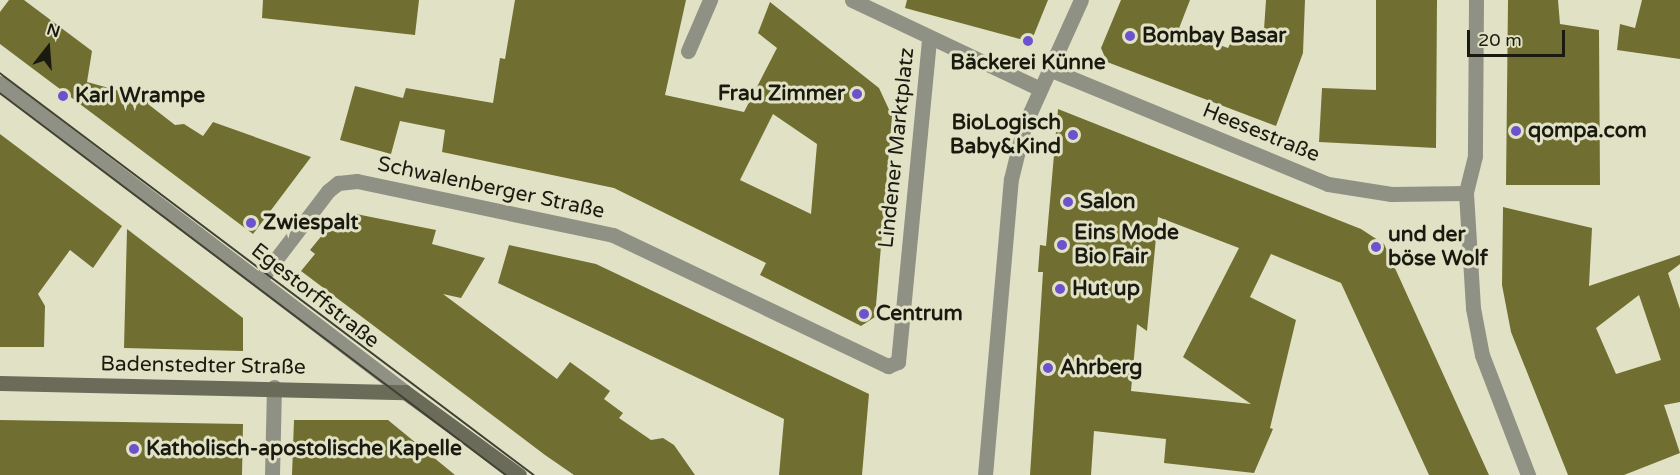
<!DOCTYPE html>
<meta charset="utf-8">
<style>
body{margin:0}
#map{position:relative;width:1680px;height:475px;overflow:hidden;background:#e1e2c5;font-family:"Varela Round",sans-serif}
div>[style]{position:absolute}
.building>*{inset:0;background:#706f31}
.lane>*{height:15px;margin:-7.5px;padding:0 7.5px;transform-origin:7.5px;border-radius:7.5px;background:#909185}
.street>*{height:15px;margin:-7.5px;padding:0 7.5px;transform-origin:7.5px;border-radius:7.5px;background:#909185}
.secondary>*{height:15px;margin:-7.5px;padding:0 7.5px;transform-origin:7.5px;border-radius:7.5px;background:#6b6b5a}
.tram>*{height:1.5px;margin:-0.75px;padding:0 0.75px;transform-origin:0.75px;border-radius:0.75px;background:#404033}
.dots>*{width:16px;height:16px;translate:-50% -50%;box-sizing:border-box;border:3px solid #e1e2c5;border-radius:50%}
span{translate:-50% -50%;white-space:nowrap;text-align:center;line-height:1.15;-webkit-text-stroke:6px #e1e2c5;paint-order:stroke}
.poi-label{font-size:21px;color:#1a1a10;font-weight:700}
.left{translate:0 -50%;text-align:left}
.right{translate:-100% -50%;text-align:right}
.street-label{font-size:21px;color:#1a1a10}
.north{position:absolute;left:18px;top:18px;width:60px;height:60px;-webkit-text-stroke:4px #e1e2c5;paint-order:stroke;rotate:17deg;font-size:16px;font-weight:700;line-height:24px;text-align:center;color:#1a1a10}
.north::after{content:'';display:block;margin:auto;width:21px;height:27px;background:#1a1a10;clip-path:polygon(50% 0,100% 100%,50% 72%,0 100%)}
.scale{position:absolute;left:1467px;top:30px;width:98px;height:27px;box-sizing:border-box;border:3px solid #1a1a10;border-top:0;padding-left:8px;font-size:18px;line-height:21px;white-space:nowrap;color:#1a1a10;-webkit-text-stroke:4px #e1e2c5;paint-order:stroke}
</style>
<div id="map">
<div class="building">
<div style="clip-path:polygon(9px 0,24px 0,92px 51px,87px 82px,149px 99px,148px 104px,175px 125px,184px 124px,203px 136px,213px 122px,311px 157px,253px 234px,0 44px,0 12px)"></div>
<div style="clip-path:polygon(263px 0,419px 0,415px 35px,262px 18px)"></div>
<div style="clip-path:polygon(evenodd,515px 0,686px 0,665px 95px,744px 112px,777px 48px,758px 33px,770px 2px,879px 88px,892px 116px,875px 317px,861px 326px,760px 275px,766px 263px,614px 188px,442px 152px,445px 130px,400px 121px,391px 154px,340px 140px,355px 86px,403px 98px,406px 88px,493px 103px,500px 58px,505px 59px,515px 0,773px 114px,817px 144px,811px 214px,740px 180px,773px 114px)"></div>
<div style="clip-path:polygon(907px 0,1048px 0,1031px 42px,905px 8px)"></div>
<div style="clip-path:polygon(1121px 0,1190px 0,1178px 31px,1228px 48px,1235px 34px,1263px 44px,1266px 0,1305px 0,1303px 53px,1276px 126px,1107px 62px,1101px 48px)"></div>
<div style="clip-path:polygon(1376px 0,1437px 0,1436px 148px,1319px 142px,1322px 88px,1376px 90px)"></div>
<div style="clip-path:polygon(1508px 0,1558px 0,1560px 24px,1599px 30px,1600px 185px,1506px 185px)"></div>
<div style="clip-path:polygon(1642px 0,1680px 0,1680px 59px,1617px 50px,1620px 24px,1635px 28px)"></div>
<div style="clip-path:polygon(evenodd,1058px 109px,1361px 229px,1384px 244px,1489px 475px,1429px 475px,1341px 283px,1271px 254px,1250px 297px,1296px 320px,1270px 428px,1273px 429px,1254px 473px,1164px 463px,1166px 439px,1094px 431px,1091px 475px,1030px 475px,1043px 272px,1038px 272px,1040px 245px,1046px 246px,1058px 109px,1158px 217px,1239px 248px,1183px 357px,1251px 404px,1131px 391px,1137px 324px,1147px 331px,1158px 217px)"></div>
<div style="clip-path:polygon(0 134px,122px 226px,93px 268px,70px 250px,38px 294px,45px 306px,44px 347px,0 347px)"></div>
<div style="clip-path:polygon(evenodd,1503px 207px,1592px 228px,1589px 286px,1680px 255px,1680px 264px,1668px 273px,1680px 309px,1680px 402px,1664px 405px,1680px 453px,1624px 475px,1568px 475px,1511px 332px,1502px 285px,1503px 207px,1639px 295px,1661px 360px,1616px 374px,1596px 328px,1639px 295px)"></div>
<div style="clip-path:polygon(346px 212px,436px 230px,432px 244px,485px 258px,461px 298px,443px 294px,557px 379px,570px 362px,610px 391px,604px 399px,623px 413px,619px 418px,651px 440px,663px 438px,674px 445px,695px 475px,574px 475px,545px 455px,301px 271px,315px 254px,310px 250px,328px 228px,333px 231px)"></div>
<div style="clip-path:polygon(127px 229px,243px 318px,243px 351px,124px 348px)"></div>
<div style="clip-path:polygon(509px 245px,596px 264px,869px 394px,862px 475px,779px 475px,784px 419px,498px 283px)"></div>
<div style="clip-path:polygon(0 420px,243px 424px,242px 475px,0 475px)"></div>
<div style="clip-path:polygon(294px 420px,388px 420px,455px 475px,292px 475px)"></div>
</div>
<div class="lane">
<div style="left:688px;top:51px;width:56px;rotate:-66.7deg"></div>
</div>
<div class="street">
<div style="left:852px;top:0;width:208px;rotate:25.3deg"></div>
<div style="left:1476px;top:0;width:156px;rotate:90.4deg"></div>
<div style="left:1475px;top:156px;width:38px;rotate:104deg"></div>
<div style="left:1466px;top:193px;width:115px;rotate:86.5deg"></div>
<div style="left:1473px;top:308px;width:48px;rotate:79.2deg"></div>
<div style="left:1482px;top:355px;width:129px;rotate:69deg"></div>
<div style="left:1049px;top:69px;width:302px;rotate:22.4deg"></div>
<div style="left:1328px;top:184px;width:64px;rotate:9deg"></div>
<div style="left:1391px;top:194px;width:75px;rotate:-0.8deg"></div>
<div style="left:0;top:83px;width:509px;rotate:37.34deg"></div>
<div style="left:260px;top:280px;width:112px;rotate:-52.6deg"></div>
<div style="left:328px;top:191px;width:13px;rotate:-39deg"></div>
<div style="left:338px;top:183px;width:19px;rotate:-6deg"></div>
<div style="left:357px;top:181px;width:262px;rotate:11.9deg"></div>
<div style="left:613px;top:235px;width:305px;rotate:25.5deg"></div>
<div style="left:888px;top:366px;width:11px;rotate:-22deg"></div>
<div style="left:898px;top:362px;width:325px;rotate:-84.5deg"></div>
<div style="left:272px;top:475px;width:88px;rotate:-88.7deg"></div>
<div style="left:985px;top:475px;width:297px;rotate:-85deg"></div>
<div style="left:1011px;top:179px;width:55px;rotate:-76.2deg"></div>
<div style="left:1024px;top:126px;width:138px;rotate:-65.7deg"></div>
</div>
<div class="secondary">
<div style="left:0;top:383px;width:405px;rotate:1.3deg"></div>
<div style="left:405px;top:392px;width:141px;rotate:36.1deg"></div>
</div>
<div class="tram">
<div style="left:0;top:73px;width:668px;rotate:36.97deg"></div>
<div style="left:0;top:93px;width:634px;rotate:37.05deg"></div>
</div>
<div class="dots">
<div style="left:1130px;top:36px;background:#6c53cd"></div>
<div style="left:1028px;top:41px;background:#6c53cd"></div>
<div style="left:857px;top:94px;background:#6c53cd"></div>
<div style="left:63px;top:96px;background:#6c53cd"></div>
<div style="left:1516px;top:131px;background:#6c53cd"></div>
<div style="left:1073px;top:135px;background:#6c53cd"></div>
<div style="left:1068px;top:202px;background:#6c53cd"></div>
<div style="left:251px;top:223px;background:#6c53cd"></div>
<div style="left:1062px;top:245px;background:#6c53cd"></div>
<div style="left:1376px;top:247px;background:#6c53cd"></div>
<div style="left:1060px;top:289px;background:#6c53cd"></div>
<div style="left:864px;top:314px;background:#6c53cd"></div>
<div style="left:1048px;top:368px;background:#6c53cd"></div>
<div style="left:134px;top:449px;background:#6c53cd"></div>
</div>
<div class="poi-label">
<span class="left" style="left:1142px;top:36px">Bombay Basar</span>
<span style="left:1028px;top:63px">Bäckerei Künne</span>
<span class="right" style="left:845px;top:94px">Frau Zimmer</span>
<span class="left" style="left:75px;top:96px">Karl Wrampe</span>
<span class="right" style="left:1061px;top:135px">BioLogisch<br>Baby&amp;Kind</span>
<span class="left" style="left:1528px;top:131px">qompa.com</span>
<span class="left" style="left:1080px;top:202px">Salon</span>
<span class="left" style="left:263px;top:223px">Zwiespalt</span>
<span class="left" style="left:1074px;top:245px">Eins Mode<br>Bio Fair</span>
<span class="left" style="left:1388px;top:247px">und der<br>böse Wolf</span>
<span class="left" style="left:1072px;top:289px">Hut up</span>
<span class="left" style="left:876px;top:314px">Centrum</span>
<span class="left" style="left:1060px;top:368px">Ahrberg</span>
<span class="left" style="left:146px;top:449px">Katholisch-apostolische Kapelle</span>
</div>
<div class="street-label">
<span style="left:1261px;top:133px;rotate:22deg">Heesestraße</span>
<span style="left:897px;top:148px;rotate:-84deg">Lindener Marktplatz</span>
<span style="left:491px;top:188px;rotate:12deg">Schwalenberger Straße</span>
<span style="left:315px;top:296px;rotate:38deg">Egestorffstraße</span>
<span style="left:203px;top:366px;rotate:1deg">Badenstedter Straße</span>
</div>
<div class="north">N</div>
<div class="scale">20 m</div>
</div>
